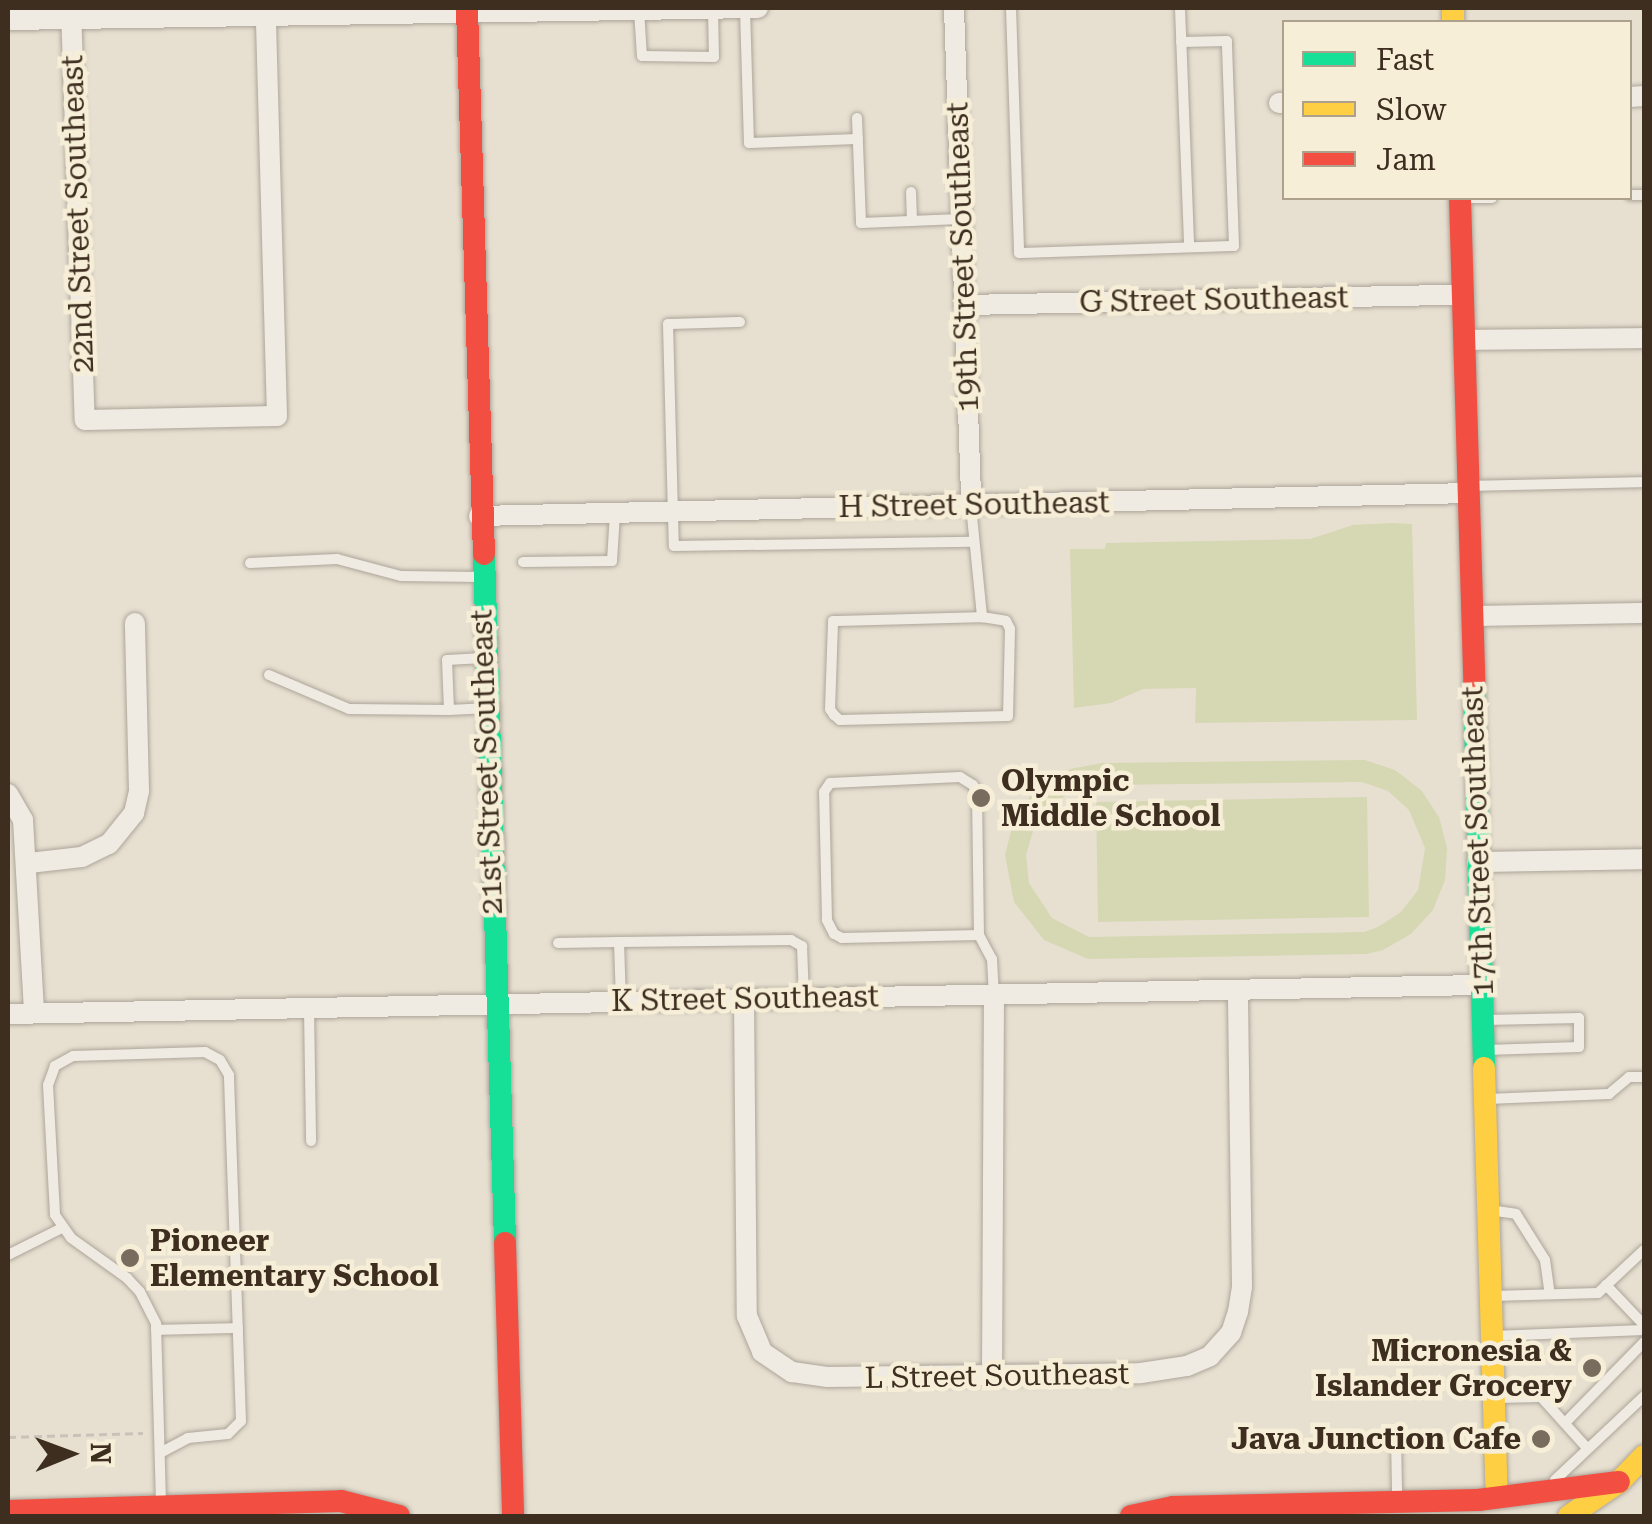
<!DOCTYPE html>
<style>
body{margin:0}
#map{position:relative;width:1652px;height:1524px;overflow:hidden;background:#e7e0d1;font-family:"Roboto Serif",serif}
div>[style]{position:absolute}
.green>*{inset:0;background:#d6d7b3}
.path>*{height:2.5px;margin-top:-1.25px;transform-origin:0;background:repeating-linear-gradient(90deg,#c8c2b9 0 8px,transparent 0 13px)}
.roads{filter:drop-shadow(0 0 2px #ada599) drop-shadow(0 0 2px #ada599)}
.lane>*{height:10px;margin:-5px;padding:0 5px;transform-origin:5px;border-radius:5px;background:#efebe3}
.street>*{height:20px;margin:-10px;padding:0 10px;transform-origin:10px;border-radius:10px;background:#efebe3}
.fast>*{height:22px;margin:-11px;padding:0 11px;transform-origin:11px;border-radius:11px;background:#16e098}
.slow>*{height:22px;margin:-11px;padding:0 11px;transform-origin:11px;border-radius:11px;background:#ffcf43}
.jam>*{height:22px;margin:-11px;padding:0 11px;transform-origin:11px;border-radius:11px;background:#f24e42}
.dots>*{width:28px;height:28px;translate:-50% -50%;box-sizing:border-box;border:5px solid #f7eed8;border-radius:50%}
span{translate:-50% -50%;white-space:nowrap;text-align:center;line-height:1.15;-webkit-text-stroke:9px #f7eed8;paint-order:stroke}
.street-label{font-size:30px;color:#3d2e20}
.poi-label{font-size:30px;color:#3d2e20;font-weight:700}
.left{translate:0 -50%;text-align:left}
.right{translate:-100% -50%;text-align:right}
.frame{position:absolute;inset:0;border:10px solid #3d2e20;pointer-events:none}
.legend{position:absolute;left:1282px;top:20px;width:350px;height:180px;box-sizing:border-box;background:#f7eed8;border:2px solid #ada18e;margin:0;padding:12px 18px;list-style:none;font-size:30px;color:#3d2e20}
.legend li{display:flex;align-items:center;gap:20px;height:50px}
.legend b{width:50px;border:2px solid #ada18e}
.north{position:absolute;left:20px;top:1404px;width:100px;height:100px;-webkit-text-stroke:8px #f7eed8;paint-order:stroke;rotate:89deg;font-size:28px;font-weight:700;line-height:40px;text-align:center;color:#3d2e20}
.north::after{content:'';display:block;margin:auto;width:35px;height:45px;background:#3d2e20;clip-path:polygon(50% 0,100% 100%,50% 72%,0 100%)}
</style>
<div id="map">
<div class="green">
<div style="clip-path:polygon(1392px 523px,1412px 524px,1417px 720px,1195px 723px,1196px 688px,1143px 689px,1111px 703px,1074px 708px,1070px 549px,1105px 549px,1106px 543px,1310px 539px,1353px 525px)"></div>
<div style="clip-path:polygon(evenodd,1365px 760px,1395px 770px,1421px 790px,1439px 817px,1447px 848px,1445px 880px,1433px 910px,1411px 934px,1383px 950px,1367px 954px,1088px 959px,1044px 940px,1014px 902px,1005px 855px,1013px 823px,1030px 796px,1070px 769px,1102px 763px,1365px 760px,1362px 782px,1388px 791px,1409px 810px,1425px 848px,1418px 890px,1401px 912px,1378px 927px,1364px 932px,1089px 937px,1052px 918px,1029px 883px,1026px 855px,1034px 828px,1050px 806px,1074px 790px,1101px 785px,1362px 782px)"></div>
<div style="clip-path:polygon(1367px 797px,1369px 917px,1098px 922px,1096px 802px)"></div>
</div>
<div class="path">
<div style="left:8px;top:1437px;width:135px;rotate:-1.7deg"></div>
</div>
<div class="roads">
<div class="lane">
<div style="left:1011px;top:8px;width:245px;rotate:88.1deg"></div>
<div style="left:1019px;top:253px;width:215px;rotate:-1.9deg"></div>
<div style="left:1234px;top:246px;width:205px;rotate:-92deg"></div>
<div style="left:1227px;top:41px;width:46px;rotate:178.8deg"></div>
<div style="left:1180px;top:8px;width:239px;rotate:87.8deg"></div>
<div style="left:745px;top:9px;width:134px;rotate:88.3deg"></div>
<div style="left:749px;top:143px;width:109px;rotate:-2.1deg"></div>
<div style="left:639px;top:10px;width:46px;rotate:86.3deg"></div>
<div style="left:642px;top:56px;width:72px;rotate:0.8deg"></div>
<div style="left:714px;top:57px;width:48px;rotate:-91.2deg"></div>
<div style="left:857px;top:118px;width:105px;rotate:87.8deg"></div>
<div style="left:861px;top:223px;width:99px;rotate:-2.3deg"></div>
<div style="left:911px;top:192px;width:29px;rotate:88deg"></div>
<div style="left:1630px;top:195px;width:14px"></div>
<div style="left:1463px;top:198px;width:29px"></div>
<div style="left:740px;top:322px;width:72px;rotate:178.4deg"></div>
<div style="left:668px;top:324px;width:222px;rotate:88.5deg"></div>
<div style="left:674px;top:546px;width:299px;rotate:-0.8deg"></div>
<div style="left:1471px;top:486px;width:173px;rotate:-1.3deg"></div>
<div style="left:971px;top:506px;width:112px;rotate:84.3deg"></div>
<div style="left:523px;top:562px;width:89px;rotate:-0.6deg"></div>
<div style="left:612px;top:561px;width:48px;rotate:-86.4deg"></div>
<div style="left:250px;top:563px;width:87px;rotate:-2.6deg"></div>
<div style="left:337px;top:559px;width:66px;rotate:14.9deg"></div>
<div style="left:401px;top:576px;width:79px;rotate:0.7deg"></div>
<div style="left:982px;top:617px;width:24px;rotate:9deg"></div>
<div style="left:1006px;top:621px;width:9px;rotate:63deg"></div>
<div style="left:1010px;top:629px;width:87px;rotate:91.3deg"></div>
<div style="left:1008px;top:716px;width:168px;rotate:178.6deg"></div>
<div style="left:840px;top:720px;width:8px;rotate:-140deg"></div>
<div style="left:834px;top:715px;width:7px;rotate:-124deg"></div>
<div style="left:830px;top:709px;width:88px;rotate:-88deg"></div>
<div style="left:833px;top:621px;width:149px;rotate:-1.5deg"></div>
<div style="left:483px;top:658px;width:36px;rotate:177deg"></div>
<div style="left:447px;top:660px;width:50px;rotate:87.7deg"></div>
<div style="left:449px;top:710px;width:35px;rotate:-3deg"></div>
<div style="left:269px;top:675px;width:87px;rotate:23deg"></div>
<div style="left:349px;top:709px;width:100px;rotate:0.6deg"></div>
<div style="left:979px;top:935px;width:137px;rotate:178.7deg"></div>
<div style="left:842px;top:938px;width:9px;rotate:-153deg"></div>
<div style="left:834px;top:934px;width:16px;rotate:-117deg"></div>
<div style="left:827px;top:920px;width:128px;rotate:-91.3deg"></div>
<div style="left:824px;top:792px;width:11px;rotate:-56deg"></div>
<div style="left:830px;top:783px;width:130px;rotate:-2.6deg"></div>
<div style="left:960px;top:777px;width:15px;rotate:32deg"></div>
<div style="left:973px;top:785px;width:10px;rotate:66deg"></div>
<div style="left:977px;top:794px;width:141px;rotate:89.2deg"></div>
<div style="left:979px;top:935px;width:27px;rotate:62deg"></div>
<div style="left:992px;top:959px;width:36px;rotate:87deg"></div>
<div style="left:558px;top:943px;width:61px;rotate:-0.9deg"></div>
<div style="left:621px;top:1002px;width:60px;rotate:-91.9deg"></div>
<div style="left:619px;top:942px;width:172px;rotate:-0.7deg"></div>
<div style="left:791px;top:940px;width:13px;rotate:29deg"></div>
<div style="left:802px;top:946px;width:52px;rotate:87.8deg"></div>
<div style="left:309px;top:1009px;width:132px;rotate:89.1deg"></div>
<div style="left:1485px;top:1020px;width:94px;rotate:-1.2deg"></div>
<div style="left:1579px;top:1018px;width:29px;rotate:90deg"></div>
<div style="left:1579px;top:1047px;width:94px;rotate:178.2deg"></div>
<div style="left:1487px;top:1099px;width:122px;rotate:-2.3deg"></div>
<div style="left:1609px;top:1094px;width:26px;rotate:-40deg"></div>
<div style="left:1629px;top:1077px;width:15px"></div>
<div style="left:1489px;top:1210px;width:27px;rotate:8deg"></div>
<div style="left:1516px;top:1214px;width:54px;rotate:57.8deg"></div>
<div style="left:1545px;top:1260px;width:34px;rotate:82deg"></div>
<div style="left:8px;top:1255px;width:60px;rotate:-26.6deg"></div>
<div style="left:1606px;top:1285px;width:55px;rotate:46.5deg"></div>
<div style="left:1492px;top:1296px;width:106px;rotate:-1.6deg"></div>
<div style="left:1598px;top:1293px;width:63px;rotate:-43.1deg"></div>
<div style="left:156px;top:1330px;width:82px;rotate:-1.4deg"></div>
<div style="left:1493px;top:1336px;width:151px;rotate:-2.3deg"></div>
<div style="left:1496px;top:1398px;width:45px;rotate:-1.3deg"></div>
<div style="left:1541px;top:1397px;width:69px;rotate:48deg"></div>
<div style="left:1565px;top:1423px;width:113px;rotate:-45.7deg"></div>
<div style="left:1396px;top:1437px;width:54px;rotate:88.9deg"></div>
<div style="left:160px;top:1453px;width:32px;rotate:-28deg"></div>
<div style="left:188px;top:1438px;width:40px;rotate:-5.7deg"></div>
<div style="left:228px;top:1434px;width:18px;rotate:-45deg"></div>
<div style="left:241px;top:1421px;width:346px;rotate:-92deg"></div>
<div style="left:229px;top:1075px;width:17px;rotate:-121deg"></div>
<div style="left:220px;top:1060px;width:17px;rotate:-152deg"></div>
<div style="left:205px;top:1052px;width:132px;rotate:178.3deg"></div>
<div style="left:73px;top:1056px;width:21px;rotate:151deg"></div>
<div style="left:55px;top:1066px;width:20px;rotate:110deg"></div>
<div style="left:48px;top:1085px;width:130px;rotate:86.9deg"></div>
<div style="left:55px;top:1215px;width:28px;rotate:55deg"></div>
<div style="left:71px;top:1238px;width:69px;rotate:35.5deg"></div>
<div style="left:127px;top:1278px;width:19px;rotate:47deg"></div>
<div style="left:140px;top:1292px;width:36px;rotate:63deg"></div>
<div style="left:156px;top:1324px;width:182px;rotate:88.4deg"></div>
<div style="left:1555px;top:1480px;width:122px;rotate:-43.3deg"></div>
</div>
<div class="street">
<div style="left:71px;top:8px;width:412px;rotate:88.1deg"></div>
<div style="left:85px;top:420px;width:192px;rotate:-1.2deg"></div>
<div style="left:277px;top:416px;width:399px;rotate:-91.6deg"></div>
<div style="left:954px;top:8px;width:498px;rotate:88deg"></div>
<div style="left:8px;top:20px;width:750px;rotate:-0.92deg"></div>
<div style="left:1630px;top:97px;width:14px;rotate:-4deg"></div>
<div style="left:1279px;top:103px;width:5px"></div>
<div style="left:966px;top:305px;width:497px;rotate:-1.2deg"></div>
<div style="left:1465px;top:340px;width:179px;rotate:-0.6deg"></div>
<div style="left:479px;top:516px;width:989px;rotate:-1.33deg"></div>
<div style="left:1472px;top:616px;width:172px;rotate:-1deg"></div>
<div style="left:8px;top:794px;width:30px;rotate:60deg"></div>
<div style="left:23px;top:820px;width:193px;rotate:86.7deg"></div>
<div style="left:1477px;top:862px;width:167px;rotate:-1deg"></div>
<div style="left:29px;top:863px;width:53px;rotate:-6.5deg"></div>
<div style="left:82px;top:857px;width:30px;rotate:-26deg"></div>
<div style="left:109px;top:844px;width:40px;rotate:-51deg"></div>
<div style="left:134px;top:813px;width:23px;rotate:-77deg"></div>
<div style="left:139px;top:791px;width:168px;rotate:-91.4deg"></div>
<div style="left:744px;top:999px;width:317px;rotate:89.5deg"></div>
<div style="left:747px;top:1316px;width:39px;rotate:67deg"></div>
<div style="left:762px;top:1352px;width:36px;rotate:34deg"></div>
<div style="left:792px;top:1372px;width:35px;rotate:8deg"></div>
<div style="left:827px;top:1377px;width:314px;rotate:-0.7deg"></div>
<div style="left:1141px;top:1373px;width:47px;rotate:-8.7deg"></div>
<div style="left:1187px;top:1366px;width:25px;rotate:-23deg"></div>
<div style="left:1210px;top:1356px;width:31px;rotate:-48deg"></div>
<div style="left:1231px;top:1333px;width:22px;rotate:-72deg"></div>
<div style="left:1238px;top:1312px;width:26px;rotate:-81deg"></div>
<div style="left:1242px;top:1286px;width:296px;rotate:-90.8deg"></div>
<div style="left:8px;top:1014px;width:1474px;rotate:-1.13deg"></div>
<div style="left:992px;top:1374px;width:379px;rotate:-89.7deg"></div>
</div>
<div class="fast">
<div style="left:484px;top:554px;width:689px;rotate:88.25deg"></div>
<div style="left:1474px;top:683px;width:385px;rotate:88.5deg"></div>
</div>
<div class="slow">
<div style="left:1453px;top:8px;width:14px;rotate:90deg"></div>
<div style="left:1484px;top:1068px;width:416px;rotate:88.3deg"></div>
<div style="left:1569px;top:1516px;width:60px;rotate:-34.2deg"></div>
<div style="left:1619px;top:1482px;width:36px;rotate:-46deg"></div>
</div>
<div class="jam">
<div style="left:467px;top:8px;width:546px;rotate:88.22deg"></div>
<div style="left:1460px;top:198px;width:485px;rotate:88.3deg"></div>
<div style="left:505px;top:1243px;width:273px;rotate:88.3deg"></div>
<div style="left:8px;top:1511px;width:333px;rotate:-1.7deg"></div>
<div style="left:341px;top:1501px;width:60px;rotate:14.5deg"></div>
<div style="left:1131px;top:1516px;width:43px;rotate:-12.1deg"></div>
<div style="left:1173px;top:1507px;width:305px;rotate:-1.3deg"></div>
<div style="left:1478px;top:1500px;width:142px;rotate:-7.3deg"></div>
</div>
</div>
<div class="dots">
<div style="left:981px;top:798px;background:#786c5e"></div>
<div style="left:130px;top:1258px;background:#786c5e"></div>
<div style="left:1592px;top:1368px;background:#786c5e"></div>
<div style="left:1541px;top:1439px;background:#786c5e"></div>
</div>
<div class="street-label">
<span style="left:78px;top:214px;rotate:-92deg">22nd Street Southeast</span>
<span style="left:963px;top:257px;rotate:-92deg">19th Street Southeast</span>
<span style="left:1214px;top:300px;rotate:-1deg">G Street Southeast</span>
<span style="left:974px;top:505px;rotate:-1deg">H Street Southeast</span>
<span style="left:487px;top:762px;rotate:-92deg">21st Street Southeast</span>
<span style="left:1478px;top:841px;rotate:-92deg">17th Street Southeast</span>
<span style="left:745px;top:999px;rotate:-1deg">K Street Southeast</span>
<span style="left:997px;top:1376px;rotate:-1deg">L Street Southeast</span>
</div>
<div class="poi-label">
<span class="left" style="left:1001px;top:798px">Olympic<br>Middle School</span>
<span class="left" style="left:150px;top:1258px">Pioneer<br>Elementary School</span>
<span class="right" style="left:1572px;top:1368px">Micronesia &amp;<br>Islander Grocery</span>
<span class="right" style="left:1521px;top:1439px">Java Junction Cafe</span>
</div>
<div class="frame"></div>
<ul class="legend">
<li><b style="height:12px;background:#16e098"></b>Fast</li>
<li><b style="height:12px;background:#ffcf43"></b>Slow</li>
<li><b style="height:12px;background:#f24e42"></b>Jam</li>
</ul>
<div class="north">N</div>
</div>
